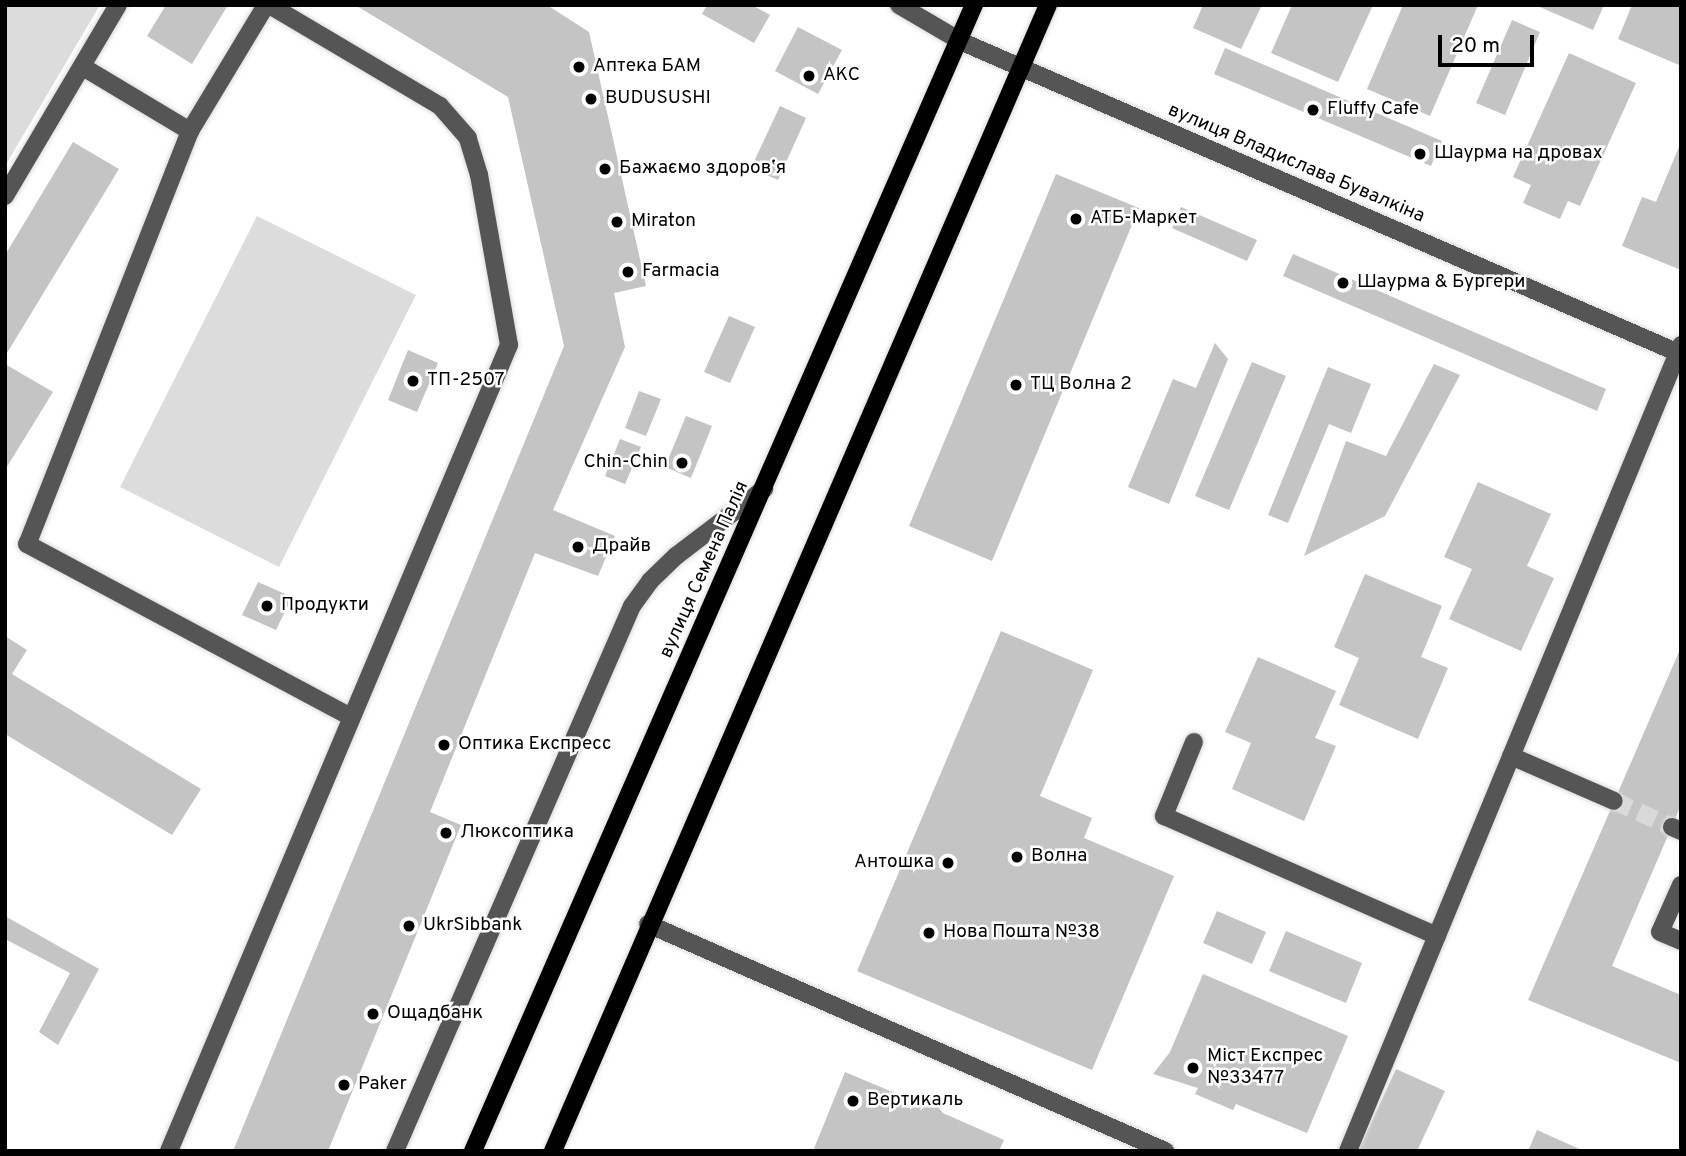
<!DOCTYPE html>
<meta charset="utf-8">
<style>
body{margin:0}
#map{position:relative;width:1686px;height:1156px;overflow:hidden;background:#fff;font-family:Overpass,sans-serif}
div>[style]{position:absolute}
.green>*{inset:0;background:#dcdcdc}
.building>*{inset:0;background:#c4c4c4}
.minor-tunnel>*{height:18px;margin-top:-9px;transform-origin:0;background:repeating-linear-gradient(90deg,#d9d9d9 0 18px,transparent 0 27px)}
.roads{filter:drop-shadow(0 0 2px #dbdbdb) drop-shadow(0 0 2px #dbdbdb)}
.minor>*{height:18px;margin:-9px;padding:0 9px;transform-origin:9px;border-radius:9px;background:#555}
.major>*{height:18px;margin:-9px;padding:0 9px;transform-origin:9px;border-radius:9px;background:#000}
.dots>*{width:19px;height:19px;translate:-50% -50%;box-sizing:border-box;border:4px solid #fff;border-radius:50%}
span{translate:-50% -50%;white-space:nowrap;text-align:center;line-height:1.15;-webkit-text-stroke:5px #fff;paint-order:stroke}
.poi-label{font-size:19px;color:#000}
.left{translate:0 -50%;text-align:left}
.right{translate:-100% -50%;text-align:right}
.street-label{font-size:19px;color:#000}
.frame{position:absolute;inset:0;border:7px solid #000;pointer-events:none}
.scale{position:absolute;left:1438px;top:35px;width:96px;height:32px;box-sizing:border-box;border:4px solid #000;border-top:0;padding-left:9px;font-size:21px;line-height:24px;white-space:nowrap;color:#000;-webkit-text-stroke:5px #fff;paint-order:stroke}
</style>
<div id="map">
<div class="green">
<div style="clip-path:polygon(5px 5px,100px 5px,5px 166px)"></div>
<div style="clip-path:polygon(257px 216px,416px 295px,279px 567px,120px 487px)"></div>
</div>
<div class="building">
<div style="clip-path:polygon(166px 5px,228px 5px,192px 64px,147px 36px)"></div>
<div style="clip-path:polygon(355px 5px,547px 5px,589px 32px,646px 286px,614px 293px,625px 347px,553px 510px,615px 536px,598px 576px,535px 553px,430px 812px,461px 825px,328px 1151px,233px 1151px,564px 346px,508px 97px)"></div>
<div style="clip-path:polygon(707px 5px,752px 5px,770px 15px,754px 43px,702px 14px)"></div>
<div style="clip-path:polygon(1203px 5px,1262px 5px,1241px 49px,1193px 28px)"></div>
<div style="clip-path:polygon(1292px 5px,1373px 5px,1338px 82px,1271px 53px)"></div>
<div style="clip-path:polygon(1403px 5px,1478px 5px,1430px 116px,1367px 89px)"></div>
<div style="clip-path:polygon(1535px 5px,1604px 5px,1593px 30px)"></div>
<div style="clip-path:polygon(1632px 5px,1681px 5px,1679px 65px,1618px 39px)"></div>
<div style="clip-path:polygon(1512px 20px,1540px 32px,1505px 115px,1476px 103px)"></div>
<div style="clip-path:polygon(798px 27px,842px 50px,818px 94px,775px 71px)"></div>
<div style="clip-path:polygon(1225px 48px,1442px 141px,1431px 166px,1214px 74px)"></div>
<div style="clip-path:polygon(1569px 53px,1636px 83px,1580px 206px,1568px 201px,1560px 219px,1523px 203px,1531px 185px,1513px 177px)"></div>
<div style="clip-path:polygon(780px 106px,806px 118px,778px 180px,751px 168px)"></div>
<div style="clip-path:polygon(73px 142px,119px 169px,7px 353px,5px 255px)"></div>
<div style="clip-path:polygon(1681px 142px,1681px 270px,1622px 246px,1642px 197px,1656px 202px)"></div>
<div style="clip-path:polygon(1056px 174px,1139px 208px,992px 561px,909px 526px)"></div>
<div style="clip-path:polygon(1181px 207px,1257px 240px,1247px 261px,1172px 228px)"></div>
<div style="clip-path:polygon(1293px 254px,1606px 389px,1597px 411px,1283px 276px)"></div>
<div style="clip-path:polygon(729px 316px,755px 327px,730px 383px,704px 372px)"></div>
<div style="clip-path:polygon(1215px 343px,1228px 359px,1169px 504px,1128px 487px,1173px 379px,1196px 388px)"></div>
<div style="clip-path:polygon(408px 350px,438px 363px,417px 412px,388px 400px)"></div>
<div style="clip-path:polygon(1252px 362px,1286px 376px,1229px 510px,1195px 496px)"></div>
<div style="clip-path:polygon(5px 364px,53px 392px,5px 470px)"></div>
<div style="clip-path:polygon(1434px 364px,1460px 375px,1385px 516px,1304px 556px,1346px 441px,1386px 456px)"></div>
<div style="clip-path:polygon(1328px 367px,1371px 384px,1351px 433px,1329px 424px,1288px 523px,1268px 515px)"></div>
<div style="clip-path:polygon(639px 391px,661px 399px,646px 436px,625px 428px)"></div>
<div style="clip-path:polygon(686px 416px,712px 426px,691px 478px,665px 467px)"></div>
<div style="clip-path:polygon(620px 439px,641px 447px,625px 484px,605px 476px)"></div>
<div style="clip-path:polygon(1478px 482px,1551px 514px,1527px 566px,1554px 578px,1521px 651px,1449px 619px,1472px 569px,1444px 557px)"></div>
<div style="clip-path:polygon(1365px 574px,1442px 606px,1421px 657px,1448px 668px,1418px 739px,1339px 705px,1359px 658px,1334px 647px)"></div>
<div style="clip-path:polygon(258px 582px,292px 597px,276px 630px,242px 615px)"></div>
<div style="clip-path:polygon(1001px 631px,1093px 670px,1040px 796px,1092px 818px,1084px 838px,1174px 876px,1092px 1070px,857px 971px)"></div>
<div style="clip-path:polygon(5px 636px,27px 650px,12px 674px,201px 789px,172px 835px,5px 734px)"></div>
<div style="clip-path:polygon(1681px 647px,1681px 805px,1612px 966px,1681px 995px,1681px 1063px,1528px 1000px)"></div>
<div style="clip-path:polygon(1258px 657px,1336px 691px,1315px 738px,1336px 746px,1304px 821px,1232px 789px,1251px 743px,1225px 732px)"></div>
<div style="clip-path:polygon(1217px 911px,1266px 932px,1252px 964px,1203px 943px)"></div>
<div style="clip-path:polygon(5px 916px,99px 969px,58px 1045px,39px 1032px,70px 973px,5px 939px)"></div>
<div style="clip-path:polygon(1286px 931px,1362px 963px,1346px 1003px,1269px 971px)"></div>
<div style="clip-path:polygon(1203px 974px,1348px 1036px,1307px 1133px,1236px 1104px,1233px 1110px,1195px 1094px,1198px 1088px,1153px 1074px,1170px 1052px)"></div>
<div style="clip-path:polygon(1396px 1069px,1445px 1091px,1417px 1151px,1358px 1151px)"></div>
<div style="clip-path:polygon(845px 1072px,902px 1096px,928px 1094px,943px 1113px,1004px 1140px,999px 1151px,813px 1151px)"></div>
<div style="clip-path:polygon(1537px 1130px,1584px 1151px,1528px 1151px)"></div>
</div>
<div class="minor-tunnel">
<div style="left:1614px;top:801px;width:64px;rotate:24.1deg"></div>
</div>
<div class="roads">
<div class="minor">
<div style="left:899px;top:5px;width:71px;rotate:30.5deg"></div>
<div style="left:960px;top:41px;width:786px;rotate:23.47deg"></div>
<div style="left:83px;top:67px;width:125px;rotate:30.9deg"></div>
<div style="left:190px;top:131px;width:147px;rotate:-58.9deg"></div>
<div style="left:190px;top:131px;width:444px;rotate:111.5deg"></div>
<div style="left:27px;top:544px;width:367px;rotate:28.1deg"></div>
<div style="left:5px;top:196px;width:222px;rotate:-59.4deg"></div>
<div style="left:1194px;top:742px;width:80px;rotate:112.1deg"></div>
<div style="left:1164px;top:816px;width:298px;rotate:23.7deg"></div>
<div style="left:1511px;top:756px;width:112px;rotate:23.6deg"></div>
<div style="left:1672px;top:827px;width:10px;rotate:24deg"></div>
<div style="left:1681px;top:885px;width:51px;rotate:114.1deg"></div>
<div style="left:1660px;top:932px;width:23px;rotate:23deg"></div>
<div style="left:648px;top:924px;width:565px;rotate:23.7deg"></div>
<div style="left:169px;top:1151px;width:875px;rotate:-67.13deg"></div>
<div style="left:509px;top:345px;width:173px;rotate:-100deg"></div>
<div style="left:479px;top:175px;width:39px;rotate:-107deg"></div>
<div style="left:468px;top:138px;width:43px;rotate:-131.2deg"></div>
<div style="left:440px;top:106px;width:199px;rotate:-149.4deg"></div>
<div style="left:395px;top:1151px;width:594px;rotate:-66.5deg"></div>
<div style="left:632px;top:606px;width:31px;rotate:-54deg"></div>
<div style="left:650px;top:581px;width:36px;rotate:-44deg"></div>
<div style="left:676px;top:556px;width:111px;rotate:-37.3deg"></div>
<div style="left:1348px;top:1151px;width:872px;rotate:-67.55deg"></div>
</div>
<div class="major">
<div style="left:473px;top:1151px;width:1251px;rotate:-66.39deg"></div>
<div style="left:553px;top:1151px;width:1248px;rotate:-66.64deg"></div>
</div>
</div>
<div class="dots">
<div style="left:579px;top:67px;background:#000"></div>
<div style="left:809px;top:76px;background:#000"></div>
<div style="left:591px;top:99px;background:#000"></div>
<div style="left:1313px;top:110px;background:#000"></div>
<div style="left:1420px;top:154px;background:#000"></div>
<div style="left:605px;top:169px;background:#000"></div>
<div style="left:1076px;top:219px;background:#000"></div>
<div style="left:617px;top:222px;background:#000"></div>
<div style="left:628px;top:272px;background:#000"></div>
<div style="left:1343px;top:283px;background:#000"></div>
<div style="left:413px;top:381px;background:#000"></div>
<div style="left:1016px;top:385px;background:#000"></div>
<div style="left:682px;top:463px;background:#000"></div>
<div style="left:578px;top:547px;background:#000"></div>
<div style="left:267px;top:606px;background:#000"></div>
<div style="left:444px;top:745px;background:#000"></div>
<div style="left:446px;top:833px;background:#000"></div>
<div style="left:1017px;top:857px;background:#000"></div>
<div style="left:948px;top:863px;background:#000"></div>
<div style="left:409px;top:926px;background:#000"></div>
<div style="left:929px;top:933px;background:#000"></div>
<div style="left:373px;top:1014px;background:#000"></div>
<div style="left:1193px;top:1068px;background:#000"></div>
<div style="left:344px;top:1085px;background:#000"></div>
<div style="left:853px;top:1101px;background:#000"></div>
</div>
<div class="poi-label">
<span class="left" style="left:593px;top:67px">Аптека БАМ</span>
<span class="left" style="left:823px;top:76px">АКС</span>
<span class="left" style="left:605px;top:99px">BUDUSUSHI</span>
<span class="left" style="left:1327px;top:110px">Fluffy Cafe</span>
<span class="left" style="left:1434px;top:154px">Шаурма на дровах</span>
<span class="left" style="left:619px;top:169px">Бажаємо здоровʼя</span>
<span class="left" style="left:1090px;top:219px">АТБ-Маркет</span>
<span class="left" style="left:631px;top:222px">Miraton</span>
<span class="left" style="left:642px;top:272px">Farmacia</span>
<span class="left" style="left:1357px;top:283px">Шаурма &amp; Бургери</span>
<span class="left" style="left:427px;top:381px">ТП-2507</span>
<span class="left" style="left:1030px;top:385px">ТЦ Волна 2</span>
<span class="right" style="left:668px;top:463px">Chin-Chin</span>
<span class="left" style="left:592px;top:547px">Драйв</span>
<span class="left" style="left:281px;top:606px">Продукти</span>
<span class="left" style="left:458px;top:745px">Оптика Експресс</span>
<span class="left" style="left:460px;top:833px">Люксоптика</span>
<span class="left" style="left:1031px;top:857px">Волна</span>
<span class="right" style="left:934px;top:863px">Антошка</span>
<span class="left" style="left:423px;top:926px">UkrSibbank</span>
<span class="left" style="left:943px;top:933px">Нова Пошта №38</span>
<span class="left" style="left:387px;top:1014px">Ощадбанк</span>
<span class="left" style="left:1207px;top:1068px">Міст Експрес<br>№33477</span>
<span class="left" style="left:358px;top:1085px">Paker</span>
<span class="left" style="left:867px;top:1101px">Вертикаль</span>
</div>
<div class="street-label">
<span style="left:1296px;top:164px;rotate:23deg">вулиця Владислава Бувалкіна</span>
<span style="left:705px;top:570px;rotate:-66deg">вулиця Семена Палія</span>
</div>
<div class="frame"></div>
<div class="scale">20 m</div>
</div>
